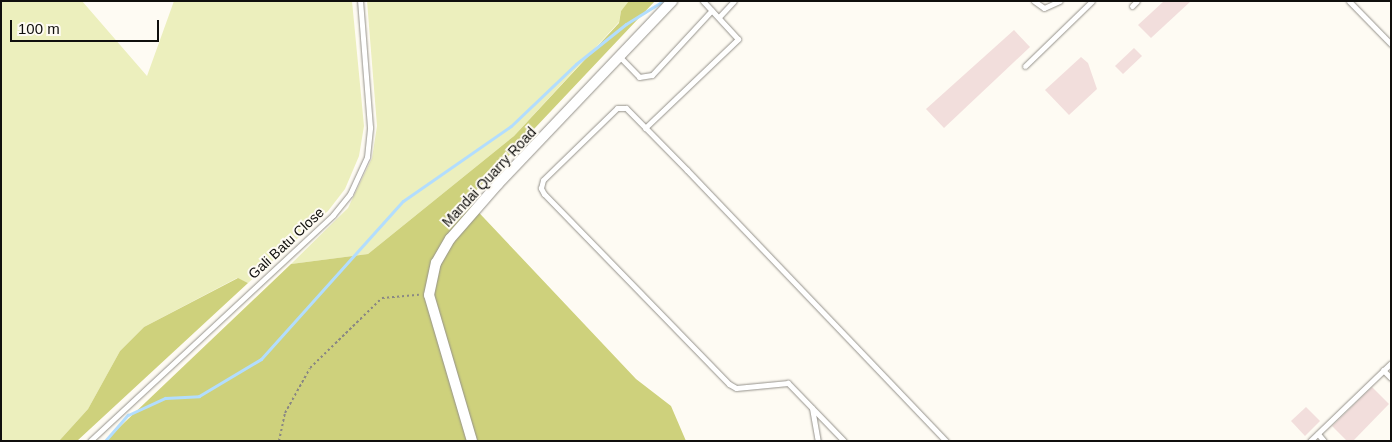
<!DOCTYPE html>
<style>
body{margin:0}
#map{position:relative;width:1392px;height:442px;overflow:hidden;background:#fefbf3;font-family:Helvetica,sans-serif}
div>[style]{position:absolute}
.green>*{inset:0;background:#ecefbd}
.forest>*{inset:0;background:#ced17c}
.stream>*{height:3px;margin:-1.5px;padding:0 1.5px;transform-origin:1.5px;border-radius:1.5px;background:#b2ddfe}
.building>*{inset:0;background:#f2dedc}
.path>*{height:2px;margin-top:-1px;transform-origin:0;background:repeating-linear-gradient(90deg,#8a8883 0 2.5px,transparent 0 5px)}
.roads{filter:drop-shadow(0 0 1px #94918a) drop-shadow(0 0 1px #94918a)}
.service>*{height:5px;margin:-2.5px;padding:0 2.5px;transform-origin:2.5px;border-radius:2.5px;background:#fff}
.minor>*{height:10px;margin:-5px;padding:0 5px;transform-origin:5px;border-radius:5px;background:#fff}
span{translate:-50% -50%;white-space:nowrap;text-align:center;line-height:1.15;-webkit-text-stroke:4px #fefbf3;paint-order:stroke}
.street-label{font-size:14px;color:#100f0d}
.frame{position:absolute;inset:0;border:2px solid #100f0d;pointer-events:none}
.scale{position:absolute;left:10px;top:20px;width:149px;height:22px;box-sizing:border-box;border:2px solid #100f0d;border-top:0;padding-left:6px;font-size:15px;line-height:18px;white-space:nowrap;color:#100f0d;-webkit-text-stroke:4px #fefbf3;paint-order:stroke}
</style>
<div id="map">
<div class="green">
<div style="clip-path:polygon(1px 1px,82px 1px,147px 76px,174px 1px,352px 1px,364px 126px,359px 156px,345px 189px,328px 211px,248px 283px,237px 278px,144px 327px,120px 351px,88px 409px,59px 441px,1px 441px)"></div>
<div style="clip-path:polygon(367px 1px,630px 2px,621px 11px,619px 22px,514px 136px,368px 254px,291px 264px,348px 208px,372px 158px,377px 126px)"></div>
</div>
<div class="forest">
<div style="clip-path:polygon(629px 1px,655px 1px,467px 200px,636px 379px,671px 406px,686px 441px,105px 441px,291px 264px,368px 254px,514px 136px,619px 23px,621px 11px)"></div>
<div style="clip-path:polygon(238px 278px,248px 283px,77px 441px,59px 441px,88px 409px,120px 351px,144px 327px)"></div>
</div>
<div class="stream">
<div style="left:105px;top:441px;width:35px;rotate:-49deg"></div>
<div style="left:128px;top:415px;width:41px;rotate:-24.7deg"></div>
<div style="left:165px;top:398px;width:34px;rotate:-3deg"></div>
<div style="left:199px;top:396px;width:72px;rotate:-30.8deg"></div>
<div style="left:261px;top:359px;width:212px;rotate:-48.1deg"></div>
<div style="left:403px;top:201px;width:131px;rotate:-34.8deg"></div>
<div style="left:511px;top:126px;width:90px;rotate:-43.6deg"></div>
<div style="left:576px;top:64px;width:64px;rotate:-38.7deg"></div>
<div style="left:626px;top:24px;width:44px;rotate:-31.9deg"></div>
</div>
<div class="building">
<div style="clip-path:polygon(1164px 1px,1191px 1px,1151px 38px,1138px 25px)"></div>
<div style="clip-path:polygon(1014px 30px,1030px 47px,944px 128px,926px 109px)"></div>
<div style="clip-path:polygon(1134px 48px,1142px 56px,1123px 74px,1115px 66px)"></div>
<div style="clip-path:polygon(1081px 57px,1088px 63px,1097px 89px,1069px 115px,1045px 90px)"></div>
<div style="clip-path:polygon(1372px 387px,1389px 404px,1353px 441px,1347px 441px,1332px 426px)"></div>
<div style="clip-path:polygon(1306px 407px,1320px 421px,1305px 436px,1291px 421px)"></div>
</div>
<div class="path">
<div style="left:279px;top:441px;width:29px;rotate:-78deg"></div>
<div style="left:285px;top:413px;width:51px;rotate:-60.9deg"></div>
<div style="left:310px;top:368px;width:100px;rotate:-44.2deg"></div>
<div style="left:382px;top:298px;width:37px;rotate:-5deg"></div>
</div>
<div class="roads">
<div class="service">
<div style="left:1034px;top:1px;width:12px;rotate:35deg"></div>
<div style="left:1044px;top:8px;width:17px;rotate:-24deg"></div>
<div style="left:1349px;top:1px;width:60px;rotate:45.7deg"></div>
<div style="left:1132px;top:6px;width:7px;rotate:-45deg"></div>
<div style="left:719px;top:17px;width:22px;rotate:-47deg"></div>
<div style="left:619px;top:56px;width:29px;rotate:46deg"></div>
<div style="left:639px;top:77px;width:13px;rotate:-9deg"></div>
<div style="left:652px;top:75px;width:88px;rotate:-47.3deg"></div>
<div style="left:1025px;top:66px;width:93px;rotate:-44.1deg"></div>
<div style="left:645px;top:128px;width:129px;rotate:-43.7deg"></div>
<div style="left:738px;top:39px;width:52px;rotate:-132.6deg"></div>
<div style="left:1383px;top:370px;width:11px;rotate:45deg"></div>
<div style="left:812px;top:408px;width:34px;rotate:80deg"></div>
<div style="left:1318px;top:434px;width:9px;rotate:49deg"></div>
<div style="left:90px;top:441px;width:332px;rotate:-42.9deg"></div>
<div style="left:333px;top:215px;width:27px;rotate:-51deg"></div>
<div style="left:350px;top:194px;width:41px;rotate:-65.3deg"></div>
<div style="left:367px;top:157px;width:30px;rotate:-84deg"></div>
<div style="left:370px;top:127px;width:126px;rotate:-94.5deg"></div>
<div style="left:844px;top:441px;width:81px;rotate:-134deg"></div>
<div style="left:788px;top:383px;width:52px;rotate:174.5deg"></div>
<div style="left:736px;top:388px;width:8px;rotate:-150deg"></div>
<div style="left:729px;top:384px;width:265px;rotate:-134.2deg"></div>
<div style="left:544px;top:194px;width:7px;rotate:-117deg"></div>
<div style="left:541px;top:188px;width:8px;rotate:-76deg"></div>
<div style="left:543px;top:180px;width:103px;rotate:-44.2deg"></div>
<div style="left:617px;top:108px;width:9px"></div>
<div style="left:626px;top:108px;width:87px;rotate:45.5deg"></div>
<div style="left:687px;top:170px;width:375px;rotate:46.3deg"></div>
<div style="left:1310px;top:441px;width:112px;rotate:-43.9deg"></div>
</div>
<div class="minor">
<div style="left:472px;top:441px;width:152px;rotate:-106.4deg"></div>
<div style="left:429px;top:295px;width:33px;rotate:-78deg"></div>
<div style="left:436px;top:263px;width:28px;rotate:-60deg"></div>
<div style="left:450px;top:239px;width:73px;rotate:-48.9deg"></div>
<div style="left:498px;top:184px;width:253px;rotate:-46.4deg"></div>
</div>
</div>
<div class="street-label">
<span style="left:489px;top:177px;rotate:-47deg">Mandai Quarry Road</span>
<span style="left:286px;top:243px;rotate:-43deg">Gali Batu Close</span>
</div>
<div class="frame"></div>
<div class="scale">100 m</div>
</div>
